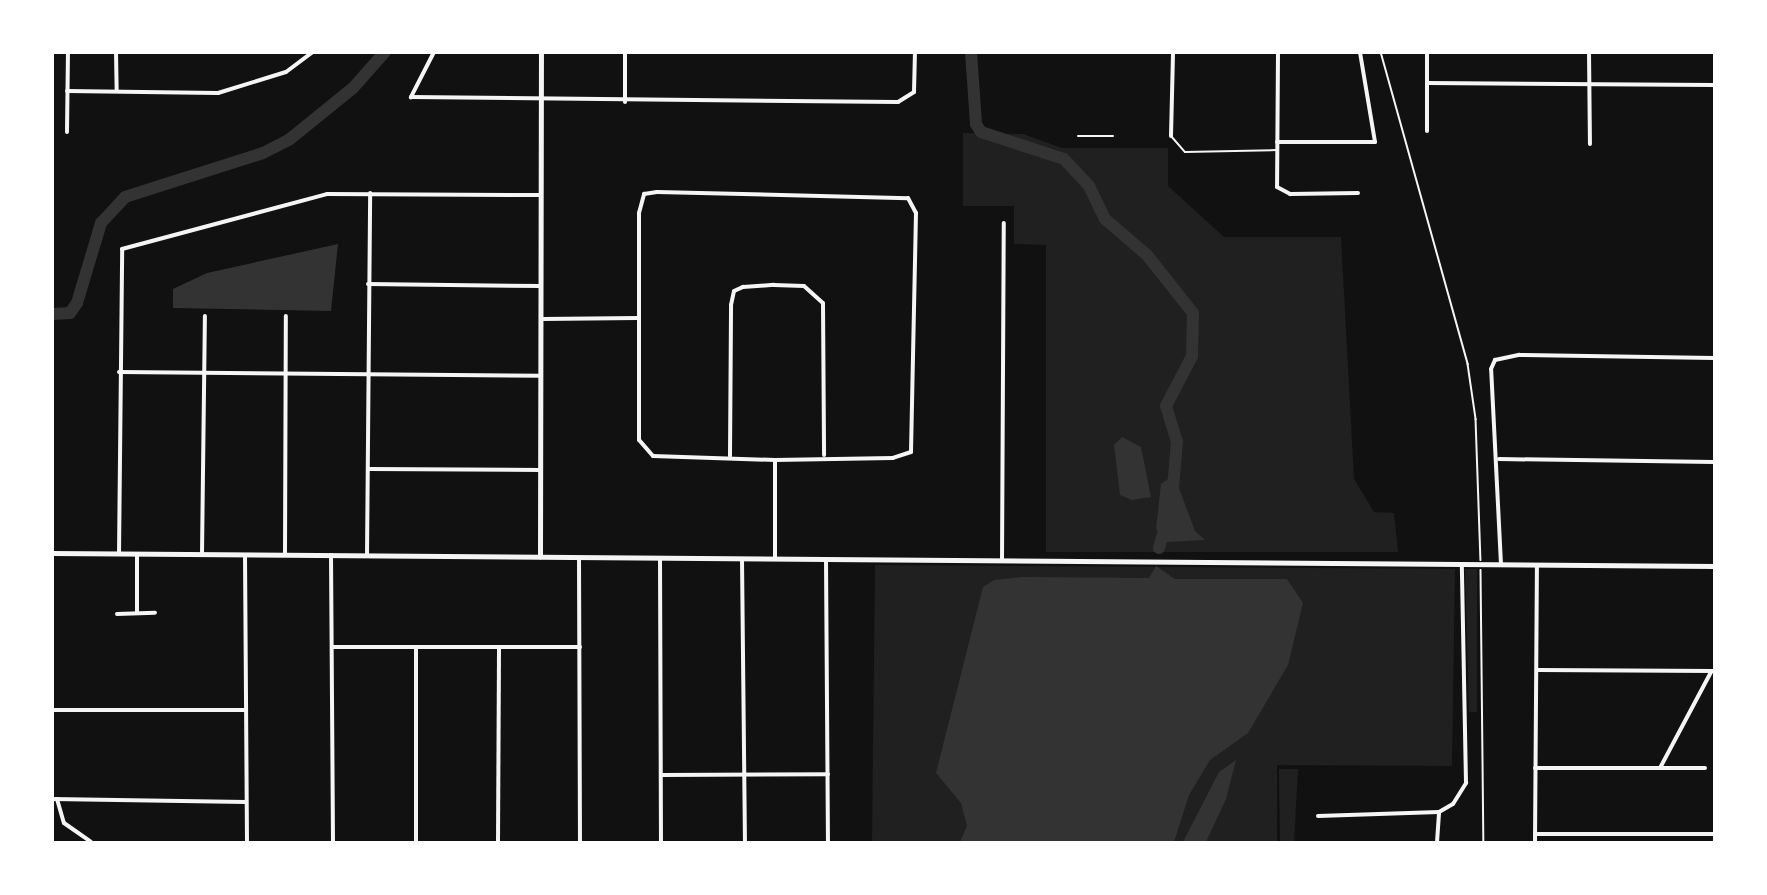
<!DOCTYPE html>
<style>
body{margin:0}
#map{position:relative;width:1767px;height:895px;overflow:hidden;background:#111;font-family:Arial,sans-serif}
div>[style]{position:absolute}
.green>*{inset:0;background:#202020}
.water>*{inset:0;background:#333}
.river>*{height:12px;margin:-6px;padding:0 6px;transform-origin:6px;border-radius:6px;background:#333}
.path>*{height:1.5px;margin:-0.75px;padding:0 0.75px;transform-origin:0.75px;border-radius:0.75px;background:#f5f5f5}
.service>*{height:2px;margin:-1px;padding:0 1px;transform-origin:1px;border-radius:1px;background:#f5f5f5}
.minor>*{height:4px;margin:-2px;padding:0 2px;transform-origin:2px;border-radius:2px;background:#f5f5f5}
.tertiary>*{height:4.5px;margin:-2.25px;padding:0 2.25px;transform-origin:2.25px;border-radius:2.25px;background:#f5f5f5}
span{translate:-50% -50%;white-space:nowrap;text-align:center;line-height:1.15;-webkit-text-stroke:5px #fff;paint-order:stroke}
.frame{position:absolute;inset:0;border:54px solid #fff;pointer-events:none}
</style>
<div id="map">
<div class="green">
<div style="clip-path:polygon(963px 133px,1023px 134px,1062px 148px,1168px 148px,1168px 186px,1224px 237px,1341px 237px,1354px 479px,1374px 512px,1394px 513px,1398px 552px,1046px 552px,1046px 245px,1014px 244px,1014px 206px,963px 206px)"></div>
<div style="clip-path:polygon(875px 565px,1455px 569px,1452px 766px,1277px 765px,1277px 842px,872px 842px)"></div>
<div style="clip-path:polygon(1465px 569px,1477px 569px,1477px 712px,1469px 712px)"></div>
<div style="clip-path:polygon(1279px 769px,1298px 769px,1294px 842px,1280px 842px)"></div>
</div>
<div class="water">
<div style="clip-path:polygon(338px 244px,331px 311px,173px 308px,173px 289px,207px 273px)"></div>
<div style="clip-path:polygon(1122px 437px,1141px 447px,1151px 497px,1132px 500px,1120px 495px,1114px 445px)"></div>
<div style="clip-path:polygon(1174px 475px,1195px 531px,1205px 540px,1167px 542px,1156px 529px,1161px 484px)"></div>
<div style="clip-path:polygon(1156px 566px,1175px 579px,1287px 579px,1303px 603px,1288px 665px,1248px 733px,1210px 760px,1189px 795px,1174px 842px,960px 842px,967px 826px,961px 803px,936px 773px,983px 587px,994px 580px,1023px 577px,1149px 578px)"></div>
<div style="clip-path:polygon(1236px 760px,1226px 799px,1206px 842px,1183px 842px,1219px 772px)"></div>
</div>
<div class="river">
<div style="left:971px;top:52px;width:72px;rotate:86deg"></div>
<div style="left:976px;top:124px;width:9px;rotate:58deg"></div>
<div style="left:981px;top:132px;width:87px;rotate:18deg"></div>
<div style="left:1064px;top:159px;width:37px;rotate:47deg"></div>
<div style="left:1089px;top:186px;width:37px;rotate:64deg"></div>
<div style="left:1105px;top:219px;width:55px;rotate:40.6deg"></div>
<div style="left:1147px;top:255px;width:74px;rotate:51.6deg"></div>
<div style="left:1193px;top:313px;width:43px;rotate:91.3deg"></div>
<div style="left:1192px;top:356px;width:56px;rotate:117.5deg"></div>
<div style="left:1166px;top:406px;width:37px;rotate:73deg"></div>
<div style="left:1177px;top:441px;width:48px;rotate:94.8deg"></div>
<div style="left:52px;top:314px;width:18px;rotate:-3deg"></div>
<div style="left:70px;top:313px;width:12px;rotate:-55deg"></div>
<div style="left:77px;top:303px;width:84px;rotate:-73.3deg"></div>
<div style="left:101px;top:223px;width:35px;rotate:-47deg"></div>
<div style="left:125px;top:197px;width:145px;rotate:-17.7deg"></div>
<div style="left:263px;top:153px;width:30px;rotate:-27deg"></div>
<div style="left:290px;top:139px;width:81px;rotate:-39deg"></div>
<div style="left:353px;top:88px;width:48px;rotate:-48.4deg"></div>
<div style="left:1159px;top:548px;width:29px;rotate:-74deg"></div>
</div>
<div class="path">
<div style="left:1381px;top:52px;width:324px;rotate:74.4deg"></div>
<div style="left:1468px;top:364px;width:56px;rotate:81.7deg"></div>
<div style="left:1476px;top:419px;width:141px;rotate:88deg"></div>
<div style="left:1481px;top:570px;width:272px;rotate:89.4deg"></div>
</div>
<div class="service">
<div style="left:1078px;top:136px;width:35px"></div>
<div style="left:1171px;top:136px;width:21px;rotate:49deg"></div>
<div style="left:1185px;top:152px;width:92px;rotate:-1.2deg"></div>
</div>
<div class="minor">
<div style="left:116px;top:52px;width:39px;rotate:89deg"></div>
<div style="left:434px;top:52px;width:51px;rotate:117.1deg"></div>
<div style="left:411px;top:97px;width:487px;rotate:0.6deg"></div>
<div style="left:898px;top:102px;width:19px;rotate:-32deg"></div>
<div style="left:914px;top:92px;width:40px;rotate:-88.6deg"></div>
<div style="left:625px;top:52px;width:50px;rotate:90deg"></div>
<div style="left:1278px;top:52px;width:135px;rotate:90.4deg"></div>
<div style="left:1277px;top:187px;width:15px;rotate:28deg"></div>
<div style="left:1290px;top:194px;width:68px;rotate:-0.8deg"></div>
<div style="left:1589px;top:52px;width:92px;rotate:89.4deg"></div>
<div style="left:1427px;top:83px;width:287px;rotate:0.4deg"></div>
<div style="left:67px;top:91px;width:151px;rotate:0.8deg"></div>
<div style="left:218px;top:93px;width:71px;rotate:-17.2deg"></div>
<div style="left:286px;top:72px;width:34px;rotate:-37deg"></div>
<div style="left:1427px;top:131px;width:79px;rotate:-90deg"></div>
<div style="left:67px;top:132px;width:80px;rotate:-89.3deg"></div>
<div style="left:1171px;top:136px;width:84px;rotate:-88.6deg"></div>
<div style="left:1277px;top:142px;width:98px"></div>
<div style="left:1375px;top:142px;width:91px;rotate:-99.5deg"></div>
<div style="left:657px;top:192px;width:251px;rotate:1.4deg"></div>
<div style="left:908px;top:198px;width:17px;rotate:62deg"></div>
<div style="left:916px;top:213px;width:239px;rotate:91.2deg"></div>
<div style="left:911px;top:452px;width:19px;rotate:162deg"></div>
<div style="left:893px;top:458px;width:118px;rotate:179deg"></div>
<div style="left:775px;top:460px;width:122px;rotate:-178.1deg"></div>
<div style="left:653px;top:456px;width:21px;rotate:-131deg"></div>
<div style="left:639px;top:440px;width:227px;rotate:-90deg"></div>
<div style="left:639px;top:213px;width:20px;rotate:-75deg"></div>
<div style="left:644px;top:194px;width:13px;rotate:-9deg"></div>
<div style="left:368px;top:284px;width:173px;rotate:0.7deg"></div>
<div style="left:542px;top:319px;width:96px;rotate:-0.6deg"></div>
<div style="left:119px;top:372px;width:422px;rotate:0.5deg"></div>
<div style="left:730px;top:456px;width:151px;rotate:-89.6deg"></div>
<div style="left:731px;top:305px;width:14px;rotate:-78deg"></div>
<div style="left:734px;top:291px;width:10px;rotate:-24deg"></div>
<div style="left:743px;top:287px;width:31px;rotate:-4deg"></div>
<div style="left:774px;top:285px;width:30px;rotate:2deg"></div>
<div style="left:804px;top:286px;width:25px;rotate:42deg"></div>
<div style="left:823px;top:303px;width:152px;rotate:89.6deg"></div>
<div style="left:1499px;top:459px;width:215px;rotate:0.8deg"></div>
<div style="left:775px;top:460px;width:99px;rotate:90deg"></div>
<div style="left:369px;top:469px;width:172px;rotate:0.3deg"></div>
<div style="left:119px;top:554px;width:305px;rotate:-89.4deg"></div>
<div style="left:122px;top:249px;width:212px;rotate:-15deg"></div>
<div style="left:327px;top:194px;width:214px;rotate:0.3deg"></div>
<div style="left:202px;top:554px;width:238px;rotate:-89.3deg"></div>
<div style="left:245px;top:555px;width:287px;rotate:89.6deg"></div>
<div style="left:285px;top:555px;width:239px;rotate:-89.8deg"></div>
<div style="left:331px;top:555px;width:287px;rotate:89.6deg"></div>
<div style="left:367px;top:556px;width:363px;rotate:-89.5deg"></div>
<div style="left:579px;top:558px;width:284px;rotate:89.8deg"></div>
<div style="left:660px;top:558px;width:284px;rotate:89.8deg"></div>
<div style="left:742px;top:559px;width:283px;rotate:89.4deg"></div>
<div style="left:826px;top:560px;width:282px;rotate:89.6deg"></div>
<div style="left:1002px;top:561px;width:338px;rotate:-89.7deg"></div>
<div style="left:1501px;top:564px;width:195px;rotate:-92.9deg"></div>
<div style="left:1491px;top:369px;width:10px;rotate:-66deg"></div>
<div style="left:1495px;top:360px;width:25px;rotate:-12deg"></div>
<div style="left:1519px;top:355px;width:195px;rotate:0.9deg"></div>
<div style="left:137px;top:612px;width:58px;rotate:-90deg"></div>
<div style="left:117px;top:614px;width:38px;rotate:-2deg"></div>
<div style="left:332px;top:647px;width:248px"></div>
<div style="left:416px;top:648px;width:194px;rotate:90deg"></div>
<div style="left:1538px;top:670px;width:176px;rotate:0.3deg"></div>
<div style="left:52px;top:710px;width:194px"></div>
<div style="left:1535px;top:768px;width:170px"></div>
<div style="left:1660px;top:768px;width:109px;rotate:-62deg"></div>
<div style="left:661px;top:775px;width:167px;rotate:-0.3deg"></div>
<div style="left:52px;top:799px;width:194px;rotate:0.9deg"></div>
<div style="left:57px;top:799px;width:25px;rotate:74deg"></div>
<div style="left:64px;top:823px;width:33px;rotate:35deg"></div>
<div style="left:1318px;top:816px;width:121px;rotate:-1.9deg"></div>
<div style="left:1535px;top:834px;width:179px"></div>
<div style="left:498px;top:842px;width:194px;rotate:-89.7deg"></div>
<div style="left:1437px;top:842px;width:30px;rotate:-86deg"></div>
<div style="left:1439px;top:812px;width:16px;rotate:-30deg"></div>
<div style="left:1453px;top:804px;width:25px;rotate:-58deg"></div>
<div style="left:1466px;top:783px;width:218px;rotate:-91.1deg"></div>
<div style="left:1535px;top:842px;width:277px;rotate:-89.6deg"></div>
</div>
<div class="tertiary">
<div style="left:52px;top:553px;width:1662px;rotate:0.45deg"></div>
<div style="left:540px;top:557px;width:505px;rotate:-89.89deg"></div>
</div>
<div class="frame"></div>
</div>
